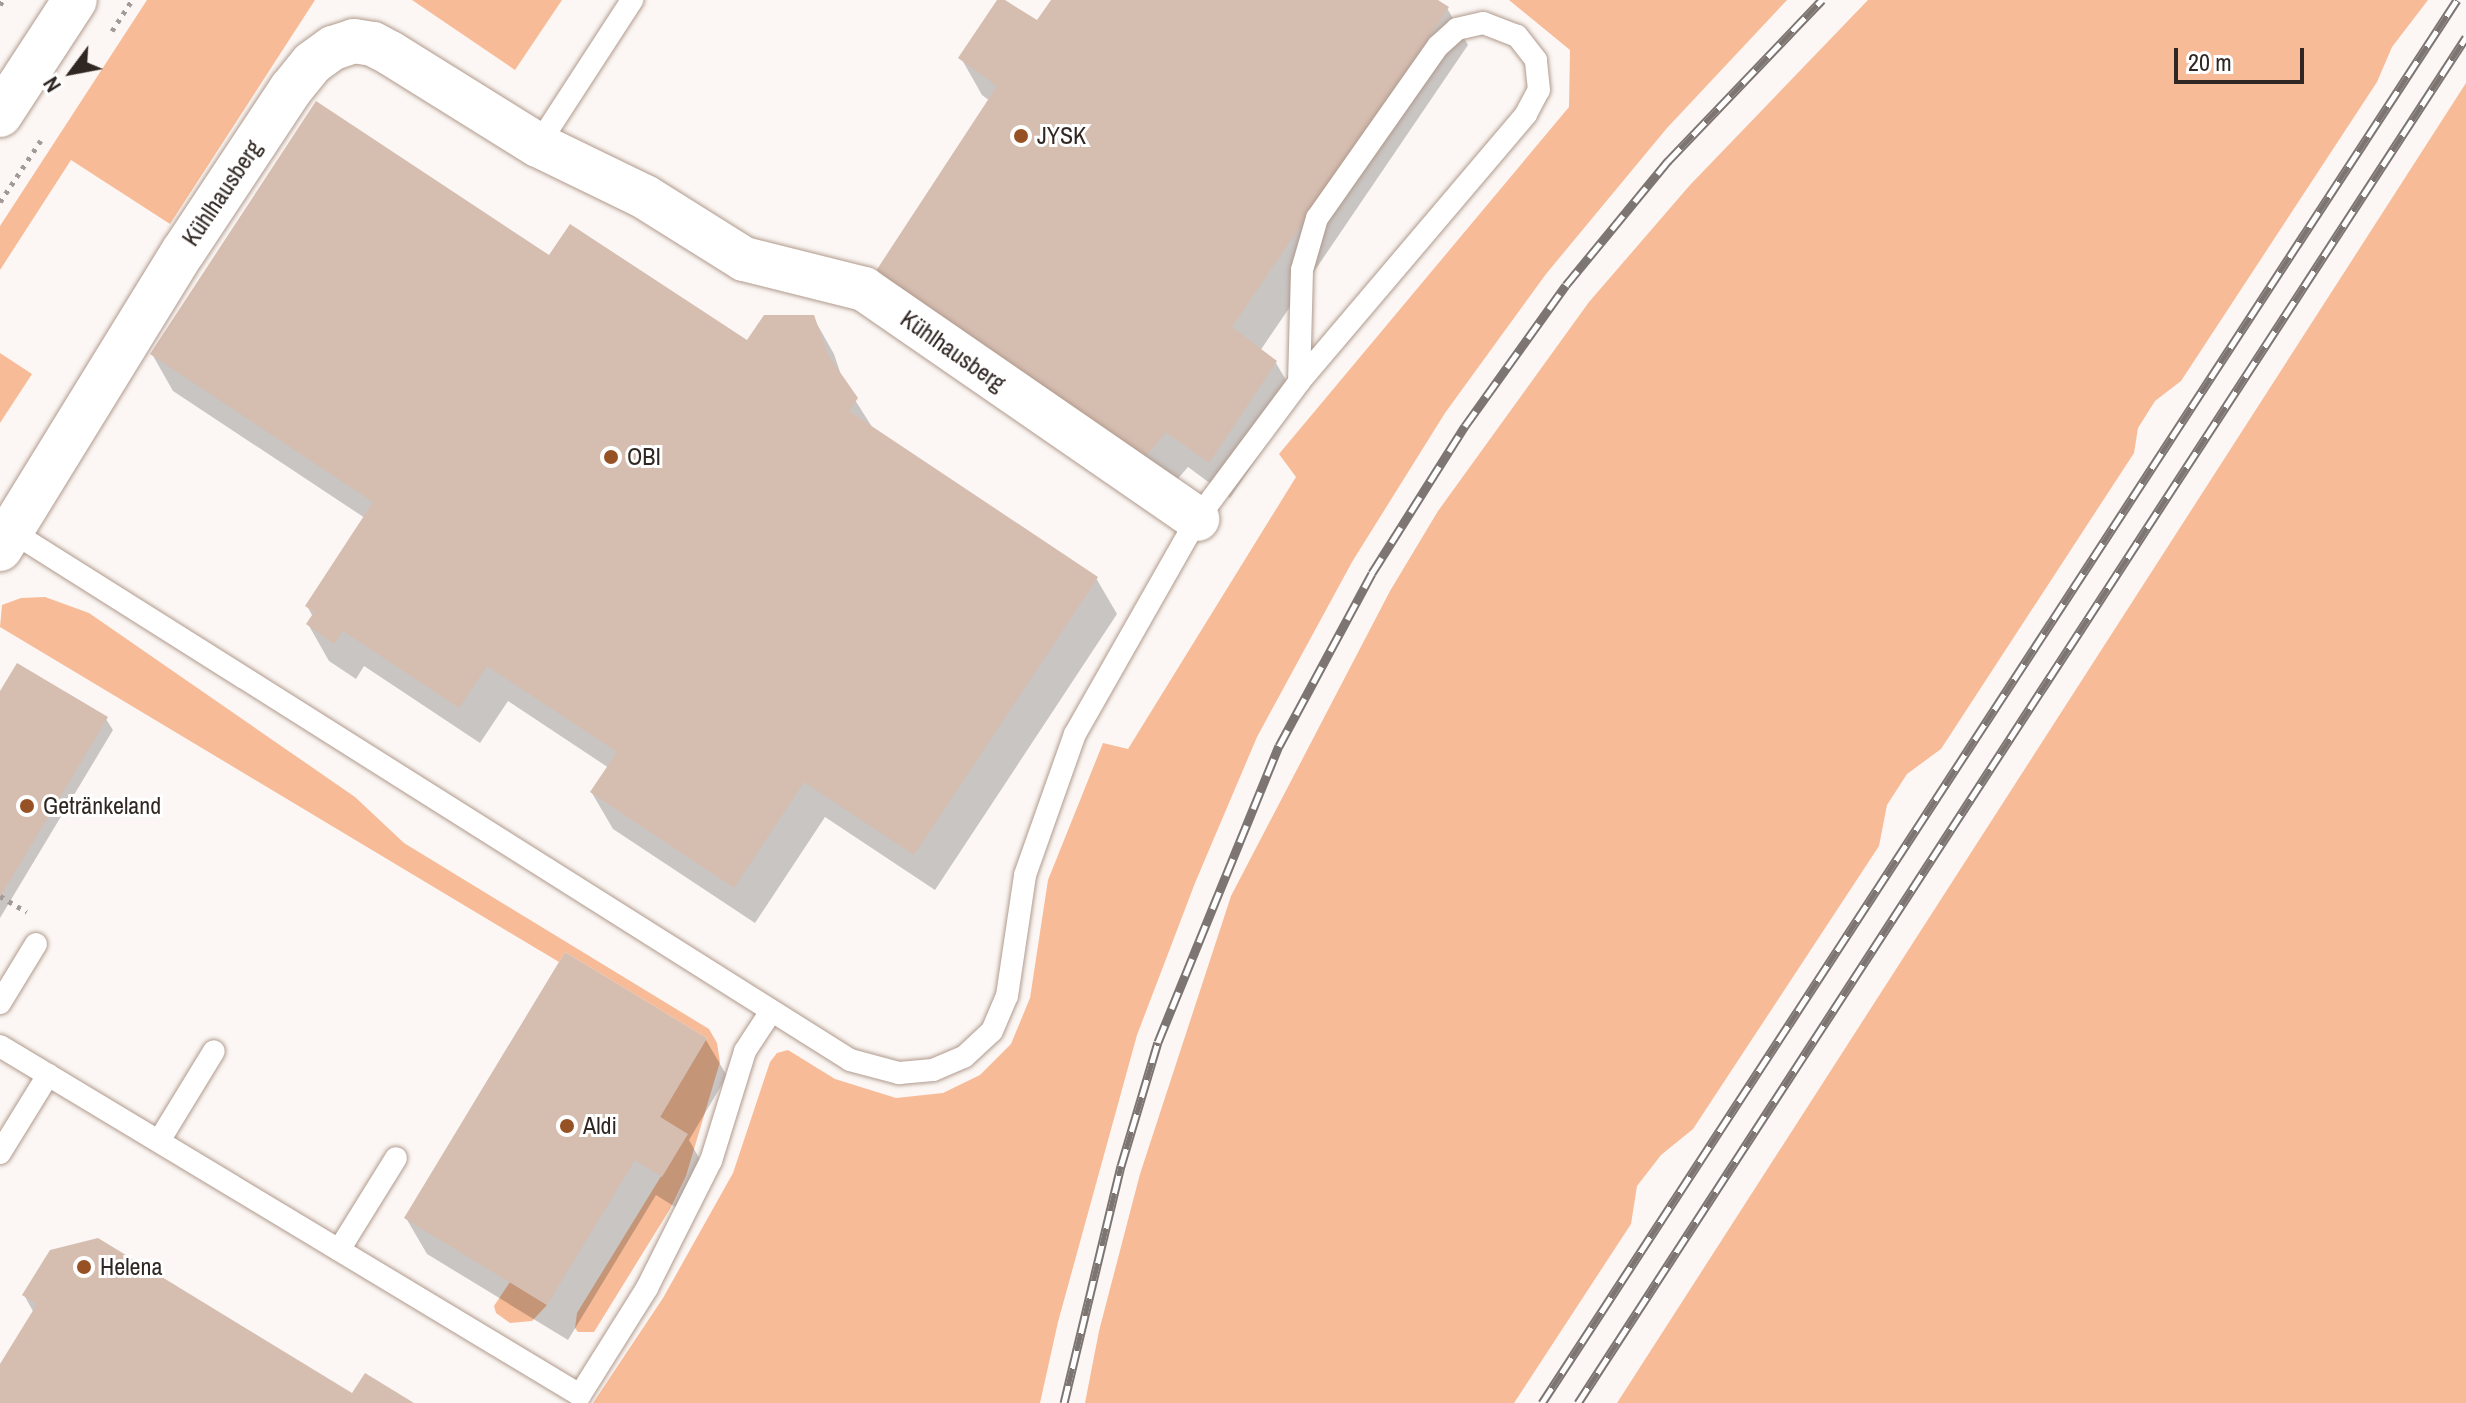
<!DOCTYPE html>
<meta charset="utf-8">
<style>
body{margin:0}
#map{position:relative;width:2466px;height:1403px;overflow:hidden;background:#fcf7f4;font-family:"Archivo Narrow",sans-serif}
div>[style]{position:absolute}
.green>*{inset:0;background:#f7bb97}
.shadow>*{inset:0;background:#0003}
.building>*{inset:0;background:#d5bdb0}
.path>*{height:5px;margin-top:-2.5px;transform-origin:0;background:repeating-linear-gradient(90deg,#a19a97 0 4px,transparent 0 10px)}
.roads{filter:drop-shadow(0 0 2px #b09a8d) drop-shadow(0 0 2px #b09a8d)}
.service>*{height:22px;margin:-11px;padding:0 11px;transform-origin:11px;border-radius:11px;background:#fff}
.minor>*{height:44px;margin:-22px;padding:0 22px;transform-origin:22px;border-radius:22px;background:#fff}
.secondary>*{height:44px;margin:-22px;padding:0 22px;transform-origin:22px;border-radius:22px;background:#fff}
.rail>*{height:9px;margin-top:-4.5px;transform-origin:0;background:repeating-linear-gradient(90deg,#fff 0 18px,#7d7571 0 36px);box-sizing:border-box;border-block:2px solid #7d7571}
.dots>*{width:22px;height:22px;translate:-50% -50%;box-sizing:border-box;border:4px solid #fff;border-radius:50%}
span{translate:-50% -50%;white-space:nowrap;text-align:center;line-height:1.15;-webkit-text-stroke:6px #fff;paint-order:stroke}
.poi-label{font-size:24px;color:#302722}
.left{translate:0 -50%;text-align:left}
.street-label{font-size:24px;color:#302722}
.north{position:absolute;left:32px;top:32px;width:80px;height:80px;-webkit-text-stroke:6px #fff;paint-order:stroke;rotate:238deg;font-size:22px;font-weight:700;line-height:32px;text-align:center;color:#302722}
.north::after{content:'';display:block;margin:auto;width:28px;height:36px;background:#302722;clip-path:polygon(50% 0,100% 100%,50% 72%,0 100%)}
.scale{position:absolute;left:2174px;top:48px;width:130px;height:36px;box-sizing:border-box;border:4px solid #302722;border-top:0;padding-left:10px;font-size:24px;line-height:28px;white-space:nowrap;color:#302722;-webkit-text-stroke:6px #fff;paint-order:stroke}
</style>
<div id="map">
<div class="green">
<div style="clip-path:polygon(147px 0,315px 0,170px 224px,71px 160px,0 270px,0 226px)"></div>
<div style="clip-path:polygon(412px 0,562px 0,515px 70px)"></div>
<div style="clip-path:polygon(1509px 0,1787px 0,1667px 128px,1546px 274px,1445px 413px,1352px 562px,1257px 737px,1195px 883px,1137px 1035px,1058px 1322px,1040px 1403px,593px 1403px,663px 1298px,733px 1173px,770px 1062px,777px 1053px,788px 1050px,835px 1079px,896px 1098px,943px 1093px,980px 1075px,1011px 1044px,1030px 998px,1048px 880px,1103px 743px,1128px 749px,1296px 477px,1279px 454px,1569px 107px,1570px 50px)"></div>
<div style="clip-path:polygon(1868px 0,2428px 0,2392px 47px,2377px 82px,2181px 381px,2155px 401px,2138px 428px,2134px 453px,1941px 749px,1907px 774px,1887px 805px,1879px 846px,1693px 1129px,1661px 1155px,1637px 1186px,1631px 1224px,1514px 1403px,1085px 1403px,1099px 1331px,1140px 1174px,1231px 896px,1390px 591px,1438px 511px,1589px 302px,1690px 185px)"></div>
<div style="clip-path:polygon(2466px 83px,2466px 1403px,1617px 1403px)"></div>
<div style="clip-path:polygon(0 353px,32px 374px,0 423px)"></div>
<div style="clip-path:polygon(45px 597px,89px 613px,355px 797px,404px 843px,709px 1029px,717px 1043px,720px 1062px,686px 1176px,670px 1209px,594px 1332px,578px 1332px,575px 1328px,577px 1313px,687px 1134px,660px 1117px,707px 1038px,565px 952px,559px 962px,0 627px,2px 605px,21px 598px)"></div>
<div style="clip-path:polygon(510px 1282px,547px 1305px,532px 1321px,510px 1323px,496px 1313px,494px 1306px)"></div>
</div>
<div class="shadow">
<div style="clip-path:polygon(1000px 0,1037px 23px,1053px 0,1434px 0,1447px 8px,1468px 45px,1260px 351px,1276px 363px,1297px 399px,1230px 498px,1188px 467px,1163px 496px,874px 277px,990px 101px,982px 95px,961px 58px)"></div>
<div style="clip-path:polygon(550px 258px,748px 343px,813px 317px,834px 354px,843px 381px,874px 430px,1096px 578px,1117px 614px,935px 890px,825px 817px,755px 923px,613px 829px,592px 793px,609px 768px,508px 701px,480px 743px,364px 666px,356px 679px,329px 661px,308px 624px,313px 617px,307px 606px,365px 518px,173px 391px,152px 354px)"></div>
<div style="clip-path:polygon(0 695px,106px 719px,113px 730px,0 918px)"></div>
<div style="clip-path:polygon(565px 955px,706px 1040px,727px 1076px,689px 1140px,707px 1172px,683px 1212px,656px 1195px,568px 1340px,427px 1254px,406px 1218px)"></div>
<div style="clip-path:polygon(24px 1295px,353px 1396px,410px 1403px,0 1403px,0 1368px,34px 1313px)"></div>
</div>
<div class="building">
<div style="clip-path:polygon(997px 0,1005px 0,1037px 20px,1051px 0,1438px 0,1449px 7px,1232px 327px,1277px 361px,1209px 463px,1166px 432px,1142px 461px,872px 277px,997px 86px,958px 58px)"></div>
<div style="clip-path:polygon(316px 101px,549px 255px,570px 224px,747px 340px,764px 315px,814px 315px,828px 355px,858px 398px,849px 411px,1098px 577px,914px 855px,804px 782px,734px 888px,590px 792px,617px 752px,487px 666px,459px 708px,343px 631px,334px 644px,306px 624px,314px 612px,305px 606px,373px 502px,150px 354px)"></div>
<div style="clip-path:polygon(17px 663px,108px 717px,0 897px,0 691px)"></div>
<div style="clip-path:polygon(565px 952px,707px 1038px,660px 1117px,688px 1134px,662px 1177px,635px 1160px,547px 1305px,404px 1218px)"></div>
<div style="clip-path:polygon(98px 1238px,352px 1393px,365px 1373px,414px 1403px,0 1403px,0 1364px,37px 1304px,22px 1295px,50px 1250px)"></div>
</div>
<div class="path">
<div style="left:0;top:5px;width:6px;rotate:-59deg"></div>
<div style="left:112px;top:31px;width:37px;rotate:-57deg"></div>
<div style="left:0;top:202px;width:74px;rotate:-56.5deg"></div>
<div style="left:0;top:896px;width:31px;rotate:31deg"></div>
</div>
<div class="roads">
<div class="service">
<div style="left:538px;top:145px;width:173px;rotate:-57deg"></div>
<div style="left:11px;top:531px;width:992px;rotate:32.23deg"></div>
<div style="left:850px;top:1060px;width:51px;rotate:14.9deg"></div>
<div style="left:899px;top:1073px;width:34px;rotate:-5deg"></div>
<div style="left:933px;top:1070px;width:34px;rotate:-23deg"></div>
<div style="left:964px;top:1057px;width:38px;rotate:-43deg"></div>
<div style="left:992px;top:1031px;width:38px;rotate:-67deg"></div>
<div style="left:1007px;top:996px;width:122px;rotate:-81.5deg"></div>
<div style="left:1025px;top:875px;width:150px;rotate:-70.5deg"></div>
<div style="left:1075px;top:734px;width:247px;rotate:-60.4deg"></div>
<div style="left:1197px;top:519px;width:171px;rotate:-53.3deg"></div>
<div style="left:1299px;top:382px;width:351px;rotate:-49.7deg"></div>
<div style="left:1526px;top:114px;width:27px;rotate:-62deg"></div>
<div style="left:1539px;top:90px;width:30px;rotate:-96deg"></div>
<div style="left:1536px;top:60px;width:31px;rotate:-128deg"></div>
<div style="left:1517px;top:36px;width:36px;rotate:-159deg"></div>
<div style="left:1483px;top:23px;width:27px;rotate:167deg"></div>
<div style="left:1457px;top:29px;width:25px;rotate:138deg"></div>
<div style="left:1438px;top:46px;width:210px;rotate:125.1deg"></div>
<div style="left:1317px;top:218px;width:54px;rotate:106.1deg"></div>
<div style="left:1302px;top:270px;width:112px;rotate:91.5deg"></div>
<div style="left:0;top:1003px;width:69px;rotate:-58.6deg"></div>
<div style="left:0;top:1046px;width:677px;rotate:31.04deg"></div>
<div style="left:580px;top:1395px;width:126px;rotate:-57.9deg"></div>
<div style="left:647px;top:1288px;width:142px;rotate:-63.3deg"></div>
<div style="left:711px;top:1161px;width:115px;rotate:-72.8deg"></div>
<div style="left:745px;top:1051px;width:45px;rotate:-56.7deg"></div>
<div style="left:159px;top:1141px;width:105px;rotate:-58.6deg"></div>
<div style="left:0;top:1153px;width:92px;rotate:-58.4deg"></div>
<div style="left:339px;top:1250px;width:108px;rotate:-58.2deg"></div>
</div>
<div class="minor">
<div style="left:0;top:549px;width:349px;rotate:-58.4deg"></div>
<div style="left:183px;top:252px;width:196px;rotate:-56.5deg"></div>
<div style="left:291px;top:89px;width:33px;rotate:-51deg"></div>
<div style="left:312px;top:63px;width:26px;rotate:-36deg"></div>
<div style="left:333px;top:48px;width:22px;rotate:-18deg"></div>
<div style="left:354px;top:41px;width:19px;rotate:9deg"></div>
<div style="left:373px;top:44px;width:19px;rotate:28deg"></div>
<div style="left:390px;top:53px;width:174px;rotate:31.9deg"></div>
<div style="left:538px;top:145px;width:119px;rotate:25.9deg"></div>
<div style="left:645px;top:197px;width:117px;rotate:32.1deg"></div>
<div style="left:744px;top:259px;width:124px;rotate:14deg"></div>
<div style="left:864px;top:289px;width:405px;rotate:34.6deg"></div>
</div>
<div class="secondary">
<div style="left:0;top:115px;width:137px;rotate:-56.9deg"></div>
</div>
</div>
<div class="rail">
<div style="left:1064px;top:1403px;width:244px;rotate:-76.5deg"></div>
<div style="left:1121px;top:1166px;width:129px;rotate:-73.4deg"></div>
<div style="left:1158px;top:1042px;width:320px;rotate:-67.8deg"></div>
<div style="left:1279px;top:746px;width:196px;rotate:-61.7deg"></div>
<div style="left:1372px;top:573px;width:174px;rotate:-57.7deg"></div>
<div style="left:1465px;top:426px;width:173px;rotate:-54.4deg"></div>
<div style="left:1566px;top:285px;width:161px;rotate:-50.6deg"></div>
<div style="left:1668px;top:161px;width:223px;rotate:-46.3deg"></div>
<div style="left:1542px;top:1403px;width:1675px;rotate:-56.89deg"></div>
<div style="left:1578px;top:1403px;width:1629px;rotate:-56.97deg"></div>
</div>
<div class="dots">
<div style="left:1021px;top:136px;background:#965224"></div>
<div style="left:611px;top:457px;background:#965224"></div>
<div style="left:27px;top:806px;background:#965224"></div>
<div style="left:567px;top:1126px;background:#965224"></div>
<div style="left:84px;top:1267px;background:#965224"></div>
</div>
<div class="poi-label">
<span class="left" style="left:1037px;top:136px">JYSK</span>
<span class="left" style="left:627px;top:457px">OBI</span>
<span class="left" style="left:43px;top:806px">Getränkeland</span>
<span class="left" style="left:583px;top:1126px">Aldi</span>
<span class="left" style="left:100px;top:1267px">Helena</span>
</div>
<div class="street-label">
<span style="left:222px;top:193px;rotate:-56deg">Kühlhausberg</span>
<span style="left:953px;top:351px;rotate:35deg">Kühlhausberg</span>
</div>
<div class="north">N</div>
<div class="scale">20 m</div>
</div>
